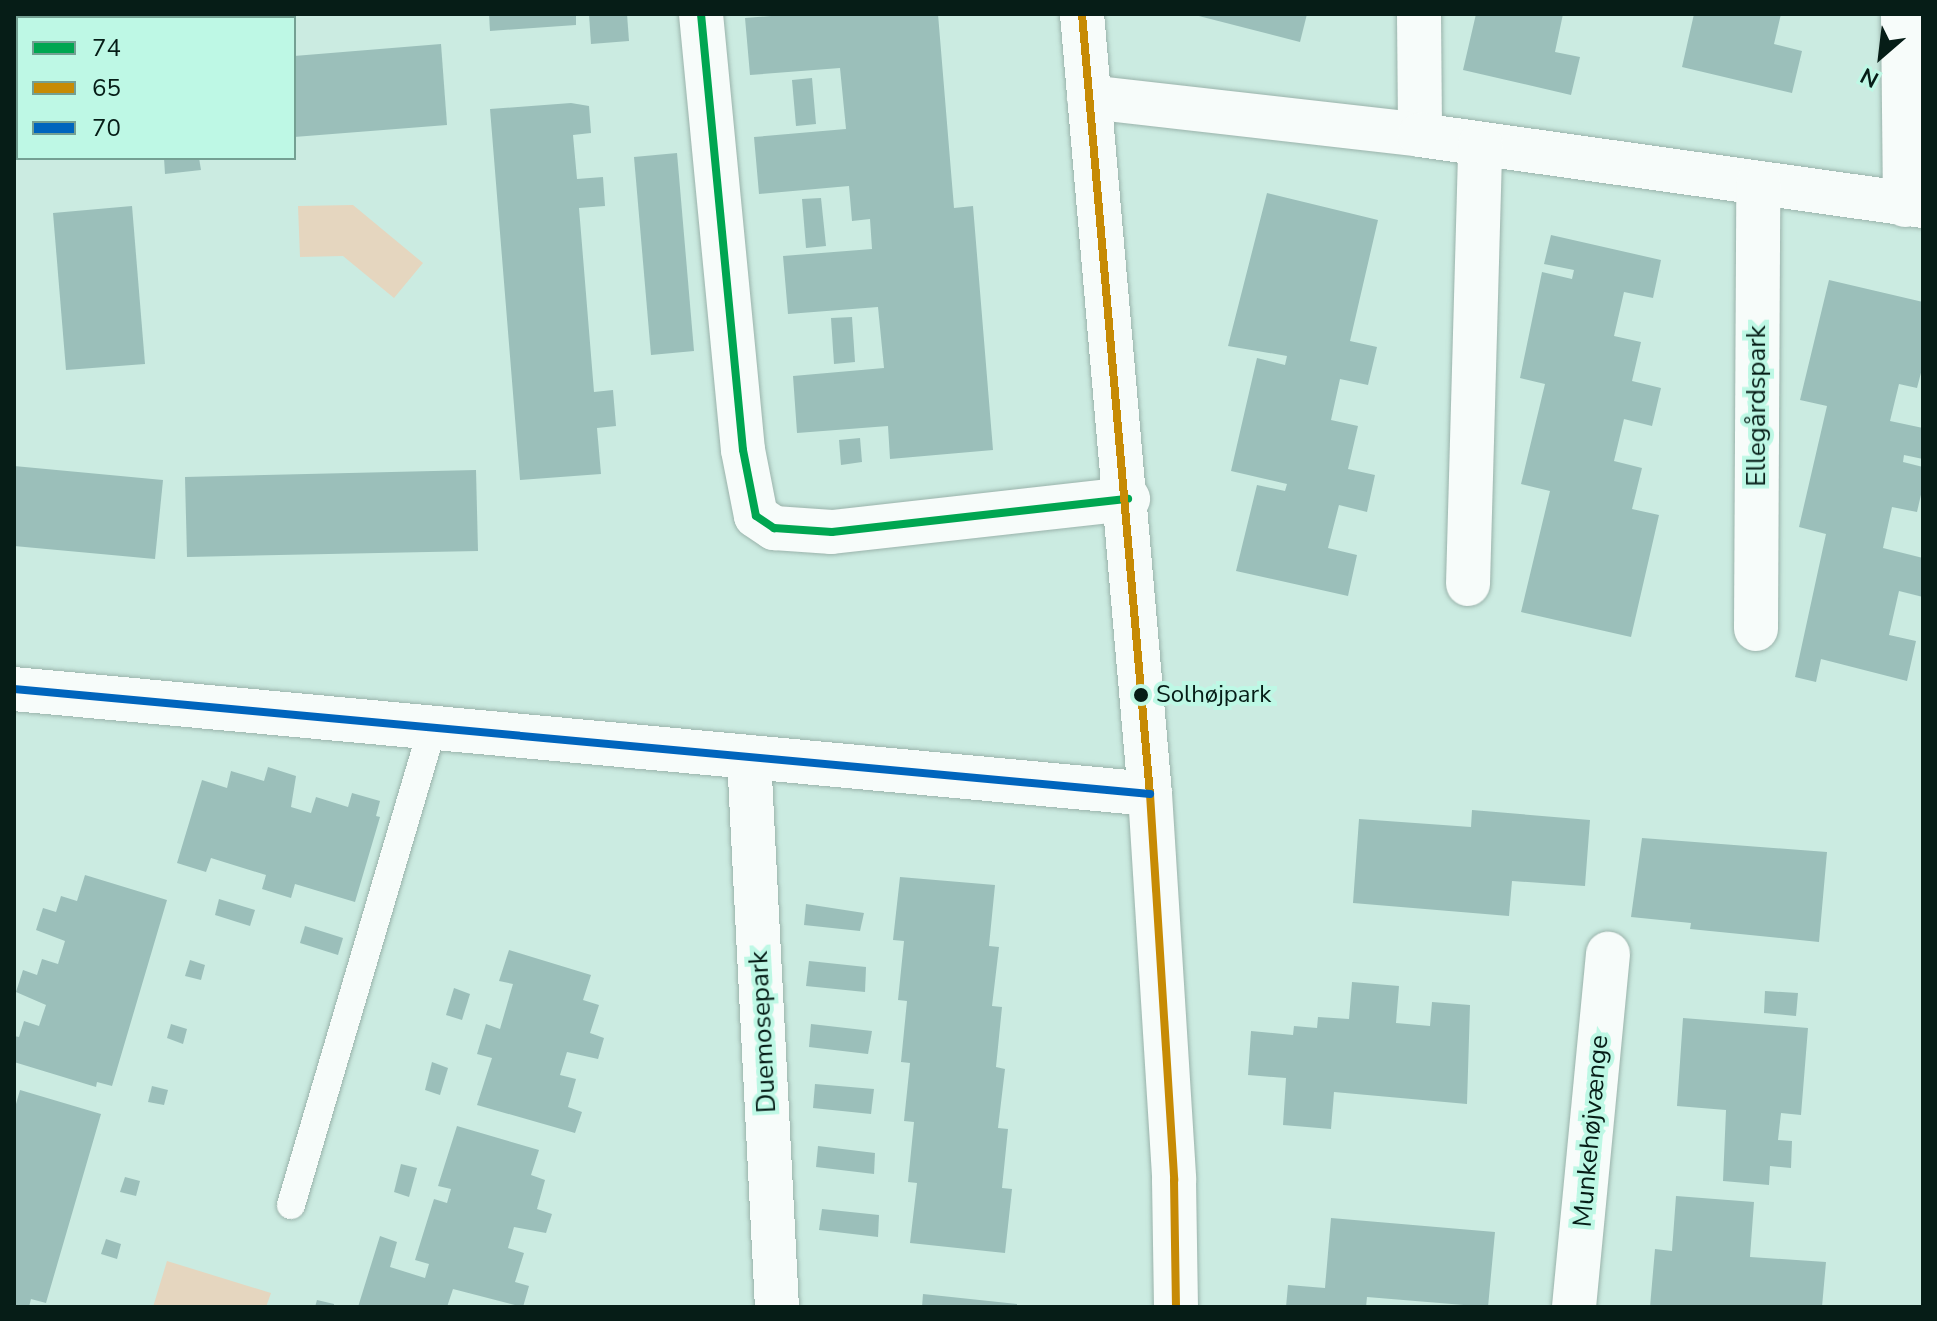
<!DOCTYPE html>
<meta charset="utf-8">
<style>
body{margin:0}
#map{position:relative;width:1937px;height:1321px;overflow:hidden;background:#cbebe1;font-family:"Nunito Sans",sans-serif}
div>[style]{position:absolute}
.green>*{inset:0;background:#e5d6bf}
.building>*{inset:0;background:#9bbfba}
.roads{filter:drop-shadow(0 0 2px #9ab3ab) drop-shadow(0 0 2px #9ab3ab)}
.lane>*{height:28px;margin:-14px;padding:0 14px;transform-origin:14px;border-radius:14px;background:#f7fcfa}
.street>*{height:44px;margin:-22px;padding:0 22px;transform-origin:22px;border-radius:22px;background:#f7fcfa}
.secondary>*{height:44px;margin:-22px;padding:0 22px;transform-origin:22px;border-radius:22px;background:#f7fcfa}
.bus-1>*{height:8px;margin:-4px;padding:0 4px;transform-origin:4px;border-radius:4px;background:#00a651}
.bus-2>*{height:8px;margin:-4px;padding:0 4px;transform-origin:4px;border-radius:4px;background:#c78b05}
.bus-3>*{height:8px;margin:-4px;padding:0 4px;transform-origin:4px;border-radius:4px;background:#0065bd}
.dots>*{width:22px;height:22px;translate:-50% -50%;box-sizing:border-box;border:4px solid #bef8e5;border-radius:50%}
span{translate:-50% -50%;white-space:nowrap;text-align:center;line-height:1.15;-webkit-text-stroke:8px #bef8e5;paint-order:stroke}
.bus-label{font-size:24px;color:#061d17}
.left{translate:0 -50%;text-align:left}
.street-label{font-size:26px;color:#061d17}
.frame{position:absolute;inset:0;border:16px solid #061d17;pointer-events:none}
.legend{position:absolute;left:16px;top:16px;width:280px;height:144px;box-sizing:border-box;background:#bef8e5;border:2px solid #74a093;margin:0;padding:10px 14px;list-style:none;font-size:24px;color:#061d17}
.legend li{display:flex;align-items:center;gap:16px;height:40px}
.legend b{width:40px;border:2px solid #74a093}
.north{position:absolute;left:1841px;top:16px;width:80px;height:80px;-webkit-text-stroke:6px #bef8e5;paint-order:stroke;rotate:208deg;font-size:22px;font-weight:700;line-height:32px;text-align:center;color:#061d17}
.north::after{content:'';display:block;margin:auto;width:28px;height:36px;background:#061d17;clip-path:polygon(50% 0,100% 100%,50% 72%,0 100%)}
</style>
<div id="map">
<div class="green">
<div style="clip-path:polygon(353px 205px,423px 263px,394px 298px,343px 256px,300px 257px,298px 206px)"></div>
<div style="clip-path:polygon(167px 1261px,271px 1293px,266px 1307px,153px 1307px)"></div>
</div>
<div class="building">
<div style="clip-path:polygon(489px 14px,576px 14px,576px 25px,490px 31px)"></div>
<div style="clip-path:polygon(589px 14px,627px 14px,629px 41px,591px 44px)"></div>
<div style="clip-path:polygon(796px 14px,938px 14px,954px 208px,973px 206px,993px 450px,890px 459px,888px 426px,797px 433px,793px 376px,884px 368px,878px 307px,788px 314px,783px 256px,872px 249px,870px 219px,852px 221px,849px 186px,759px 194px,754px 137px,846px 129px,840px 68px,750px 75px,745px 18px)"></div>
<div style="clip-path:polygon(1191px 14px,1307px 14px,1300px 42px)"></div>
<div style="clip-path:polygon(1476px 14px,1563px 14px,1555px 52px,1580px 57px,1571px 95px,1463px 70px)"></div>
<div style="clip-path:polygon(1694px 14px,1781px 14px,1774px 44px,1802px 51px,1792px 93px,1682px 67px)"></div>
<div style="clip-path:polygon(441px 44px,447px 125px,294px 137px,294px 56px)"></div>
<div style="clip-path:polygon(14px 45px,18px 45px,14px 126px)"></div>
<div style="clip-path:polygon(812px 78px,816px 124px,796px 126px,792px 80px)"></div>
<div style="clip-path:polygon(571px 103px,589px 106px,591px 133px,573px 135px,577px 179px,603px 177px,605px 206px,579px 208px,594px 392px,613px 390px,616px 426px,597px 428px,601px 474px,520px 480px,490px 109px)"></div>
<div style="clip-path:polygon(677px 153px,694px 351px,651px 355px,634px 157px)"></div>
<div style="clip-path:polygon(164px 158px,199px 158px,201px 170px,165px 174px)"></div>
<div style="clip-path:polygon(1267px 193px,1378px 220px,1350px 341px,1377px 347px,1368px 385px,1340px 379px,1331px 420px,1358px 426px,1348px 469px,1375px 475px,1367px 512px,1339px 505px,1328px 548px,1357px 555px,1348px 596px,1236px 571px,1257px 485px,1285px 491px,1287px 484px,1231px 471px,1257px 358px,1285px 365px,1287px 356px,1228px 346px)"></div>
<div style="clip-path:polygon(821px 198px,826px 246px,806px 248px,802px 199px)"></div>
<div style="clip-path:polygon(132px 206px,145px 364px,66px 370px,53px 213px)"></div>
<div style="clip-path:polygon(1551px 235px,1661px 260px,1653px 298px,1624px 292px,1614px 336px,1641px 342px,1632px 381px,1661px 388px,1652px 426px,1624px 419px,1614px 461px,1642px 468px,1632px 509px,1659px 515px,1631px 637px,1521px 612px,1550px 491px,1521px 484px,1545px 384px,1520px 378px,1542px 272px,1572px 279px,1574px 270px,1544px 264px)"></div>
<div style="clip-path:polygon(1829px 280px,1923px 302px,1923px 365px,1917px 388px,1899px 384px,1890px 421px,1923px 428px,1923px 459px,1904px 455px,1903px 462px,1923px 467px,1923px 486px,1917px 512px,1892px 507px,1883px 548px,1923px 558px,1923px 597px,1899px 591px,1889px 635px,1916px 641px,1907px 681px,1821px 659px,1816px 682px,1795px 677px,1826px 534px,1799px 527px,1827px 406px,1800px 400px)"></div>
<div style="clip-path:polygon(852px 317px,855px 362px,834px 364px,831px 318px)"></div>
<div style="clip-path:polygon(860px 438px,862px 462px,841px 465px,839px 440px)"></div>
<div style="clip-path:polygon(14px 466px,163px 480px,155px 559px,14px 546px)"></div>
<div style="clip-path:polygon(476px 470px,478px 551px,187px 557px,185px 477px)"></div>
<div style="clip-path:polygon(268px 767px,296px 776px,291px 807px,311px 813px,316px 797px,348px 807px,352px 793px,380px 801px,376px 816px,380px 817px,355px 902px,295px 884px,291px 898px,262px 889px,266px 875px,211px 858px,206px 872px,177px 863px,202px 780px,227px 788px,231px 771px,264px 781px)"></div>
<div style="clip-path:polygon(1472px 810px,1590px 820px,1585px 886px,1512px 881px,1509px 916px,1353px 903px,1359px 819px,1471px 827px)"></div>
<div style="clip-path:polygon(1642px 838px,1827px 852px,1819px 942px,1690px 929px,1691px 923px,1631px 917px)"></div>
<div style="clip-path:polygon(85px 875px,167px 900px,112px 1086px,97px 1082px,96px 1087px,14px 1062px,14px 1036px,19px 1037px,24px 1021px,39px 1026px,46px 1005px,16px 992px,23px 970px,37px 975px,42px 959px,58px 964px,65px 941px,36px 930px,43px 908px,56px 912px,61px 896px,77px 901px)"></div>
<div style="clip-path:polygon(900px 877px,995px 885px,989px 946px,999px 947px,992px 1006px,1002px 1007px,996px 1067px,1005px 1069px,998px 1128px,1008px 1129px,1002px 1188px,1012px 1189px,1005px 1253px,910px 1243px,917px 1183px,908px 1182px,914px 1122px,904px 1121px,910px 1063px,901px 1062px,907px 1001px,898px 1000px,904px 941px,893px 940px)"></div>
<div style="clip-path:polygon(219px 899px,255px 910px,250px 926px,215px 915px)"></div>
<div style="clip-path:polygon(806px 904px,864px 913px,860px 931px,804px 925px)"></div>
<div style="clip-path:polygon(305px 926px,343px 938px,338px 955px,300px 943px)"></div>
<div style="clip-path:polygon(509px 950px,591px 975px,583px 1000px,599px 1005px,590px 1033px,604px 1038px,598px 1059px,567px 1052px,560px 1075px,576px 1079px,568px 1107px,582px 1112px,575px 1133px,477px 1105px,492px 1058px,477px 1054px,486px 1024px,500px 1029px,513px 984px,499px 981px)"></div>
<div style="clip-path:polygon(190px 960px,205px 965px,201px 980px,185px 976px)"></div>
<div style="clip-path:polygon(809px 961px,866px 967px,865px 992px,806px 986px)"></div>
<div style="clip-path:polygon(1352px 982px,1399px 986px,1396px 1023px,1430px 1026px,1432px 1002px,1470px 1005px,1467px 1104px,1334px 1092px,1331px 1129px,1283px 1125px,1286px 1078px,1248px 1075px,1251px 1031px,1293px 1035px,1294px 1026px,1317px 1028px,1318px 1017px,1349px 1019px)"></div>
<div style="clip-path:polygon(454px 988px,470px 994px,462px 1020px,446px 1015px)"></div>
<div style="clip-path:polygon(1765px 991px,1798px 993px,1796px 1016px,1764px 1013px)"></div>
<div style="clip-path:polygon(1683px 1018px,1808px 1028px,1801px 1115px,1781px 1113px,1778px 1140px,1792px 1141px,1791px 1168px,1770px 1166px,1769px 1185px,1723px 1181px,1726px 1110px,1677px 1106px)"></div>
<div style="clip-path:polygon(171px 1024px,187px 1029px,183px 1044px,167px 1038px)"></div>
<div style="clip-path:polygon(811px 1024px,872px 1031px,868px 1054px,809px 1047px)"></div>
<div style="clip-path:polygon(432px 1062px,448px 1068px,440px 1095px,425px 1090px)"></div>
<div style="clip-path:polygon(815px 1084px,874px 1089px,871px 1114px,813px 1108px)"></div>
<div style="clip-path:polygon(152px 1086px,168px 1090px,164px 1105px,148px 1102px)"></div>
<div style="clip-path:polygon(20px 1090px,101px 1114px,46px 1303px,31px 1299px,29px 1307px,14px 1307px,14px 1111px)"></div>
<div style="clip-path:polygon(457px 1126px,539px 1150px,531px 1175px,545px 1180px,537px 1209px,552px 1214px,546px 1233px,514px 1227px,508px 1248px,524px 1253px,515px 1282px,529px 1286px,523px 1307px,453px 1289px,447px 1307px,358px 1307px,380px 1236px,397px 1242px,390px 1267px,425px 1278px,429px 1264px,415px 1260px,434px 1199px,447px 1203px,451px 1189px,438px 1186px)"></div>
<div style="clip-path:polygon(818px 1146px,875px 1153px,874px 1174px,816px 1167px)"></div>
<div style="clip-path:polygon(401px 1164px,417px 1168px,409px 1197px,394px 1192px)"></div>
<div style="clip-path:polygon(125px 1177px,140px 1181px,136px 1196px,120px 1192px)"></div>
<div style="clip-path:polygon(1676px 1196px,1754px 1202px,1750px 1257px,1826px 1262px,1822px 1307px,1650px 1307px,1655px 1249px,1672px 1251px)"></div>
<div style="clip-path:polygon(822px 1209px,879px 1215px,878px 1237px,819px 1230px)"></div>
<div style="clip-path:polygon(1331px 1218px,1495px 1232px,1488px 1307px,1367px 1297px,1366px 1307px,1286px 1307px,1288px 1285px,1325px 1288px)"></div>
<div style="clip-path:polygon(106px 1239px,121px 1244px,117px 1259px,101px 1254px)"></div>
<div style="clip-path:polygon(923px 1294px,1017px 1304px,1017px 1307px,922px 1307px)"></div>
<div style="clip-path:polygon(317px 1300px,334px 1304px,334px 1307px,315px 1307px)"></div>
</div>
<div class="roads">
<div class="lane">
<div style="left:291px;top:1205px;width:497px;rotate:-73.5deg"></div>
</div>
<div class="street">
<div style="left:701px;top:14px;width:438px;rotate:84.5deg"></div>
<div style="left:743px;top:450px;width:67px;rotate:78.9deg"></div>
<div style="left:756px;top:516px;width:22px;rotate:34deg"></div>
<div style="left:774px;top:528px;width:58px;rotate:3.9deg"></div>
<div style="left:832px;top:532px;width:298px;rotate:-6.4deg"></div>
<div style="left:1419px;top:14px;width:121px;rotate:89.5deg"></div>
<div style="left:1903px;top:14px;width:191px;rotate:89.4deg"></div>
<div style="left:1089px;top:97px;width:333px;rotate:6.5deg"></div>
<div style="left:1420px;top:135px;width:508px;rotate:8.03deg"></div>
<div style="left:1468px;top:584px;width:440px;rotate:-88.4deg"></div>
<div style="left:1756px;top:629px;width:446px;rotate:-89.7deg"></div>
<div style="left:14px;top:689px;width:1141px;rotate:5.28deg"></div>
<div style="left:749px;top:757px;width:551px;rotate:87.09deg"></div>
<div style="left:1574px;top:1307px;width:355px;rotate:-84.5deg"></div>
</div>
<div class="secondary">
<div style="left:1082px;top:14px;width:783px;rotate:85.02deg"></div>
<div style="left:1150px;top:794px;width:387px;rotate:86.4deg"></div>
<div style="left:1174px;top:1180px;width:127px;rotate:89.1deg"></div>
</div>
</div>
<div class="bus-1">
<div style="left:701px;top:14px;width:438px;rotate:84.5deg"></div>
<div style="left:743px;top:450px;width:67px;rotate:78.9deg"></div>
<div style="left:756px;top:516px;width:22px;rotate:34deg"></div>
<div style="left:774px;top:528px;width:58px;rotate:3.9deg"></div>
<div style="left:832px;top:532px;width:298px;rotate:-6.4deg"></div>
</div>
<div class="bus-2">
<div style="left:1082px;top:14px;width:783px;rotate:85.02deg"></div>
<div style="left:1150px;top:794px;width:387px;rotate:86.4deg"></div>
<div style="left:1174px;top:1180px;width:127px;rotate:89.1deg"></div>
</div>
<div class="bus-3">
<div style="left:14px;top:689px;width:1141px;rotate:5.28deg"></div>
</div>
<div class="dots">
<div style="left:1141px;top:695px;background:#061d17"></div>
</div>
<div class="bus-label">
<span class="left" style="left:1156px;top:695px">Solhøjpark</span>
</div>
<div class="street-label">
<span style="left:1757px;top:406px;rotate:-90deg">Ellegårdspark</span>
<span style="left:763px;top:1032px;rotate:-93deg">Duemosepark</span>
<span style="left:1591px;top:1131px;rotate:-85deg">Munkehøjvænge</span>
</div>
<div class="frame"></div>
<ul class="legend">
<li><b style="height:10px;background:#00a651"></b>74</li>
<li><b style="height:10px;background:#c78b05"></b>65</li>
<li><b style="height:10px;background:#0065bd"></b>70</li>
</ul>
<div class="north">N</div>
</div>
